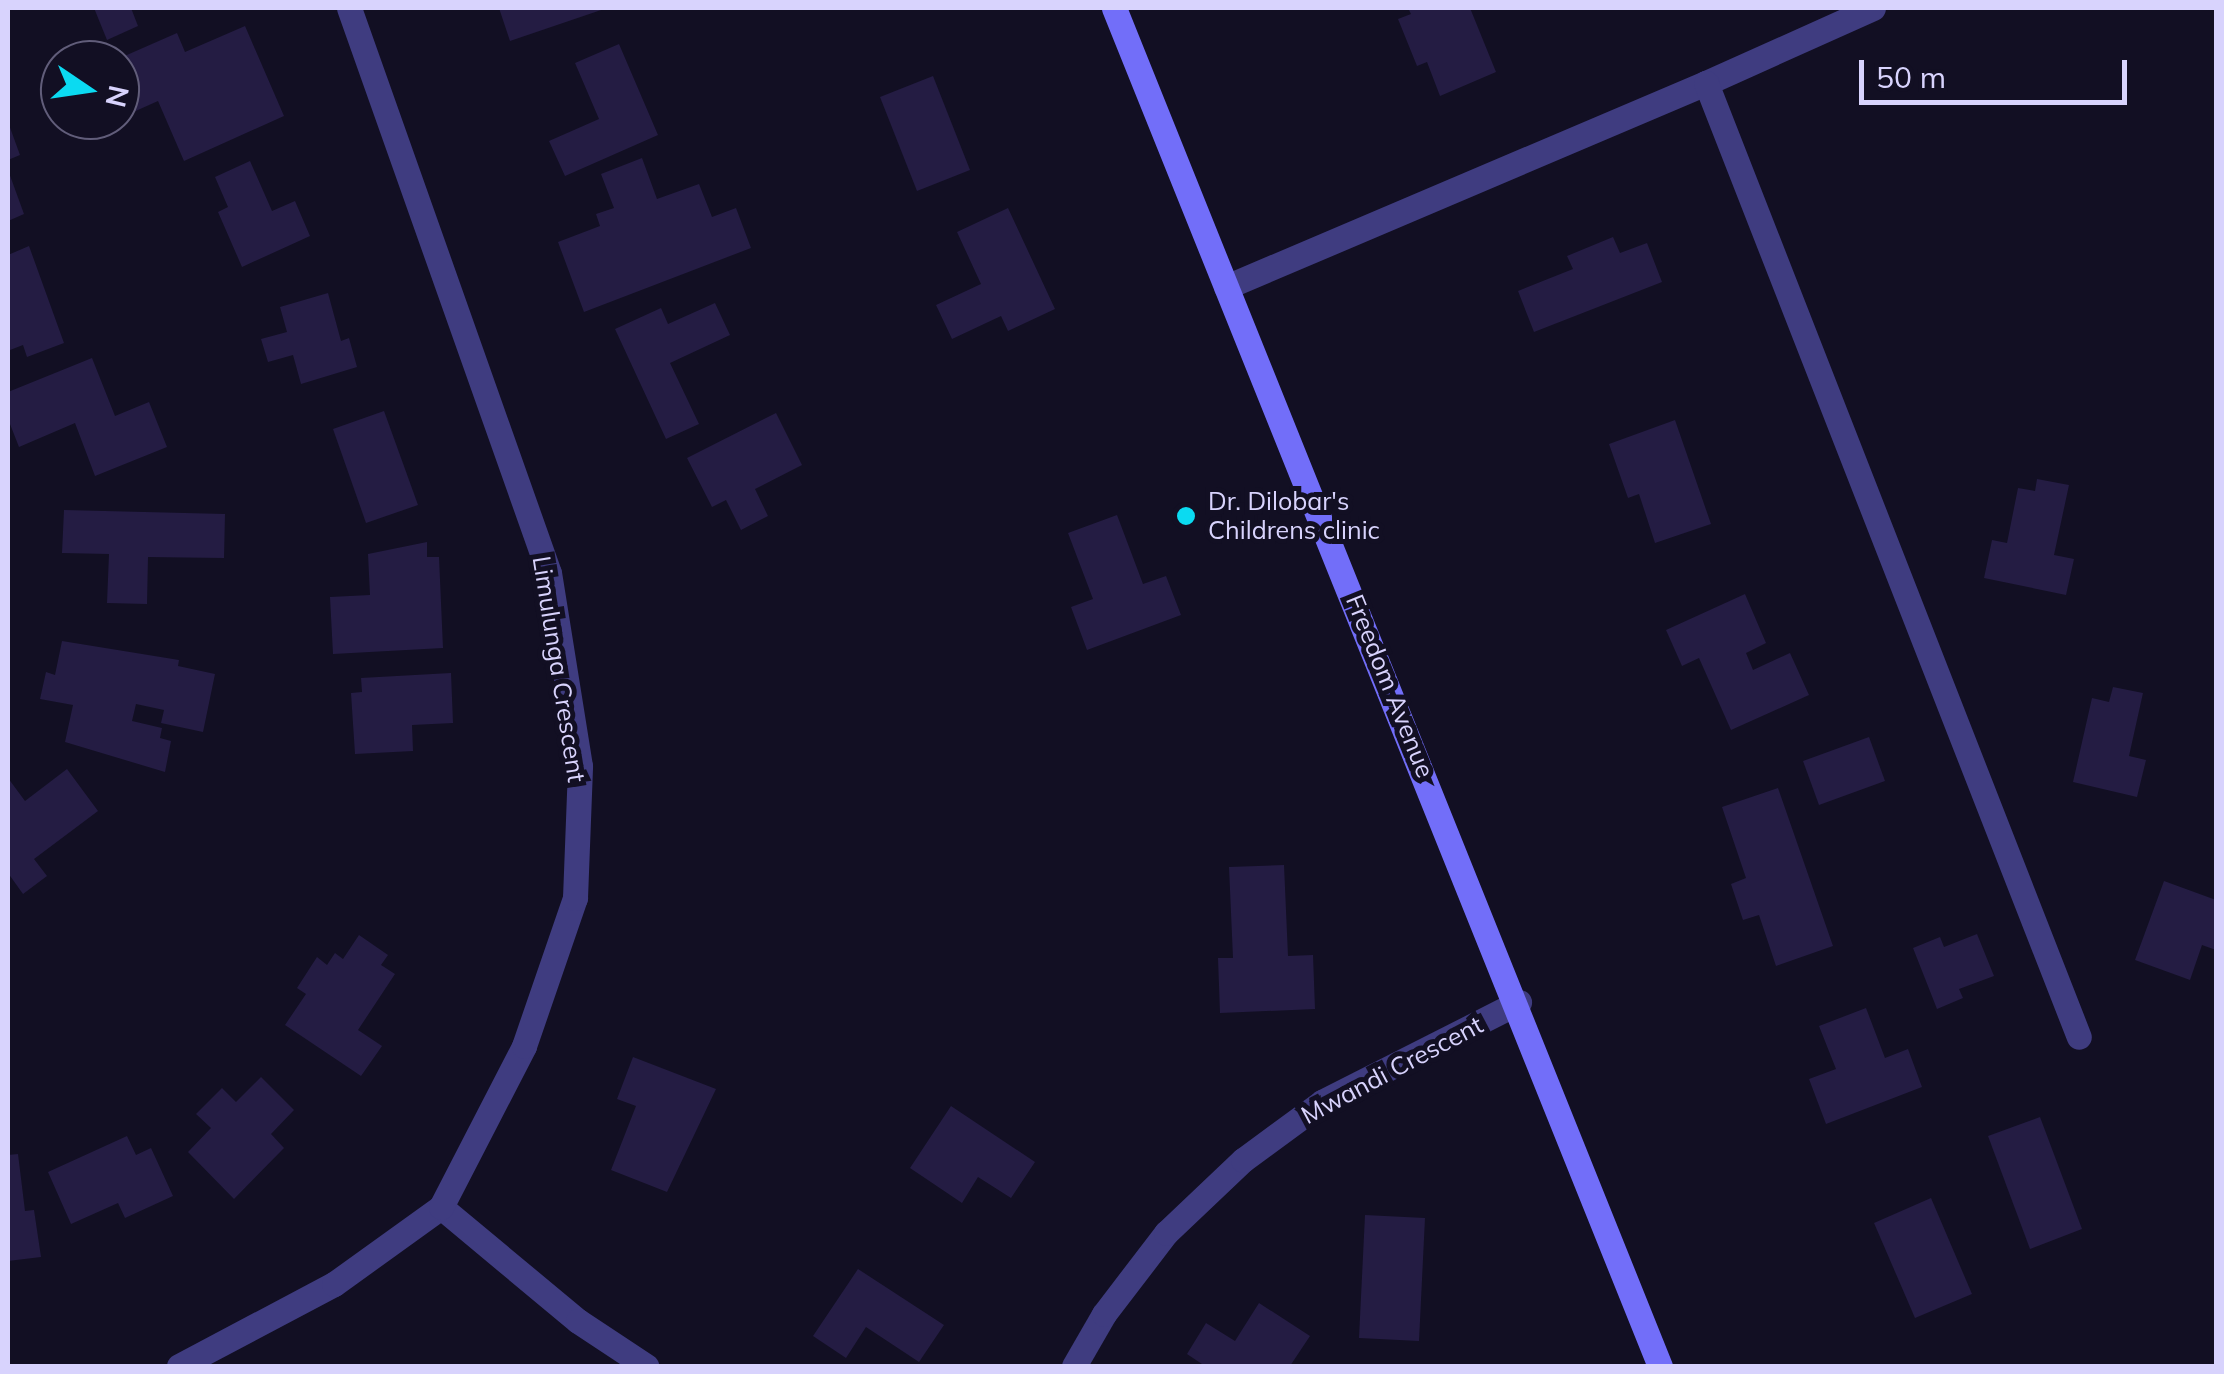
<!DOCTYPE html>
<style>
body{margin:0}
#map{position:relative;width:2224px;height:1374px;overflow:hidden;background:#120f23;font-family:Mulish,sans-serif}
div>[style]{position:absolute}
.building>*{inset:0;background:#241c43}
.minor>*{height:25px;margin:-12.5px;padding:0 12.5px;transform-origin:12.5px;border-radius:12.5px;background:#3f3c80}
.secondary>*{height:25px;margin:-12.5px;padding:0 12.5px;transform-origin:12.5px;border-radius:12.5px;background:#726ef9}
.dots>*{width:28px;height:28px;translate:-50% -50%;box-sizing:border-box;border:5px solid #120f23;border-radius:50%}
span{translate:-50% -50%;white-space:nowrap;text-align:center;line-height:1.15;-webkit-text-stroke:10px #120f23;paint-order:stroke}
.poi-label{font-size:25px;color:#d8d3fd}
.left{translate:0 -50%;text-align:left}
.street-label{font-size:25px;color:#d8d3fd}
.frame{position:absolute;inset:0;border:10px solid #d8d3fd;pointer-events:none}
.north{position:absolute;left:40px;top:40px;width:100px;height:100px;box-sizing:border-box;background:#120f23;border:2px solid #615d7a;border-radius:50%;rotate:103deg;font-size:28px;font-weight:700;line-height:40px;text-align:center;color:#d8d3fd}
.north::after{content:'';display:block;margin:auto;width:35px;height:45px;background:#0bdaf1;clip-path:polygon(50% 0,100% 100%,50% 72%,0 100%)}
.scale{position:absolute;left:1859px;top:60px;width:268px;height:45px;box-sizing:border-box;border:5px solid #d8d3fd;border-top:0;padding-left:12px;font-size:30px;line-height:35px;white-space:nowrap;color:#d8d3fd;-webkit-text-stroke:8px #120f23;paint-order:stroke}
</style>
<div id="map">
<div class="building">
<div style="clip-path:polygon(94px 8px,131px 8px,138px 26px,107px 40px)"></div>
<div style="clip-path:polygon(499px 8px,607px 8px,510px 41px)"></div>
<div style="clip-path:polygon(1408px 8px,1470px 8px,1496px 72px,1440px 96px,1427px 62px,1417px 66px,1398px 19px,1411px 14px)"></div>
<div style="clip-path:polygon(245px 26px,284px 116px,184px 161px,158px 101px,120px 118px,120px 58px,177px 33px,185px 52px)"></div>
<div style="clip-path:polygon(619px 44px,658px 135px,565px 176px,549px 141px,599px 119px,575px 63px)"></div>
<div style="clip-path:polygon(933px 76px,970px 170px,917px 191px,880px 97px)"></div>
<div style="clip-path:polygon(8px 122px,20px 155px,8px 160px)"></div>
<div style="clip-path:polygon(642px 158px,657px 199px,699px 184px,712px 217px,736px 208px,751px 248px,584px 312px,558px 242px,600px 226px,596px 214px,614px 208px,601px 174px)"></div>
<div style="clip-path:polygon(250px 161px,272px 211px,295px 201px,310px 236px,242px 267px,218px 212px,228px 207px,215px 177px)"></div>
<div style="clip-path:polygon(8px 170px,24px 214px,8px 221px)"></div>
<div style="clip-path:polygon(1008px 208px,1055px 309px,1008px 331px,1001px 316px,952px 339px,936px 305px,981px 284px,957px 232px)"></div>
<div style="clip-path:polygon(1613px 237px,1620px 253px,1647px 243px,1662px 282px,1534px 332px,1518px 291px,1573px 269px,1567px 256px)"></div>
<div style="clip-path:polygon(29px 246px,64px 343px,27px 357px,23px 345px,10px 350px,8px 343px,8px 255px)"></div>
<div style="clip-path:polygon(328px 293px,341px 341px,349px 338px,357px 367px,301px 384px,293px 355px,268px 362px,261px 339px,287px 332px,280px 307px)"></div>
<div style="clip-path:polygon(715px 303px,730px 335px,670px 363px,699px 424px,666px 439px,615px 329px,661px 308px,668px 324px)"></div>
<div style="clip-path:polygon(92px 358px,115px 416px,149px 402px,167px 447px,95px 476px,75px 423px,19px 447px,8px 419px,8px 392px)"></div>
<div style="clip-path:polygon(384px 411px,418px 505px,366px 523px,333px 429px)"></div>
<div style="clip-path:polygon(776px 413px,802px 465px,755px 489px,768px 516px,741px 530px,726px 500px,712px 507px,687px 458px)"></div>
<div style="clip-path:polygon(1675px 420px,1711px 524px,1655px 543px,1639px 494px,1628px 498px,1609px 444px)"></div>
<div style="clip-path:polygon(2037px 479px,2069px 485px,2054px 555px,2074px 559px,2066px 595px,1984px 578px,1992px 540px,2007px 543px,2018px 488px,2035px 491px)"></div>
<div style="clip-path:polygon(64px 510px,225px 514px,224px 558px,148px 557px,147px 604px,107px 603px,109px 554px,62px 553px)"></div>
<div style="clip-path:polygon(1117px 515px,1143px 584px,1166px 576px,1181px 615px,1087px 650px,1071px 607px,1093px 599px,1068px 533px)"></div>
<div style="clip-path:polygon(427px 542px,427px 557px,439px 557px,443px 648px,333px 654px,330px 597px,370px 595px,368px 554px)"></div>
<div style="clip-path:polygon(1745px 594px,1766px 643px,1746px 653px,1753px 670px,1790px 653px,1809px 695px,1731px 730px,1699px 658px,1682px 666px,1666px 630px)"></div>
<div style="clip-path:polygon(62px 641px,179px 660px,178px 666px,215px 674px,203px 732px,161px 723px,164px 710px,136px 704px,132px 721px,162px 728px,160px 738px,171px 741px,165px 772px,65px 742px,73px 705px,40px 699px,46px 672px,55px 675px)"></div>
<div style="clip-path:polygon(451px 673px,453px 723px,412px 725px,413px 751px,355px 754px,351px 693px,362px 692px,361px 678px)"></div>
<div style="clip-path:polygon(2113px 687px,2143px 693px,2129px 756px,2146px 760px,2137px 797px,2073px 782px,2092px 698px,2109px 702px)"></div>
<div style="clip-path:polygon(1869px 737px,1885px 781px,1819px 805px,1803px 761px)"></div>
<div style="clip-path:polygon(67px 769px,98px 811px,34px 859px,47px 876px,23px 894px,8px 873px,8px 778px,25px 801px)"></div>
<div style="clip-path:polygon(1778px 788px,1833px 946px,1776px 966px,1759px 915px,1743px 920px,1731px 884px,1746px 878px,1722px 807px)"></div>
<div style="clip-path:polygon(1284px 865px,1288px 956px,1313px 955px,1315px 1009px,1220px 1013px,1218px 958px,1233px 958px,1229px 867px)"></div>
<div style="clip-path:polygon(2164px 881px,2216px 900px,2216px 950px,2202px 945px,2190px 980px,2135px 960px)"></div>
<div style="clip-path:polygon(1977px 934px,1994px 976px,1959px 989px,1963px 998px,1937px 1009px,1913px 948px,1940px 937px,1944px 947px)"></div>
<div style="clip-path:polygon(359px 935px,388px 955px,381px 965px,395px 974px,358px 1030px,382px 1046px,361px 1076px,285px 1025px,306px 994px,297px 988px,317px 957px,327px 965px,335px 953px,343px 959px)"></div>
<div style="clip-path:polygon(1866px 1008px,1885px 1058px,1908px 1049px,1922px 1087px,1826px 1124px,1809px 1079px,1836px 1069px,1819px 1026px)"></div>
<div style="clip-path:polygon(633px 1057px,716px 1089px,667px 1192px,611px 1170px,636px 1106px,617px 1099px)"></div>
<div style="clip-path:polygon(261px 1077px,294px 1110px,271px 1134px,284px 1148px,234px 1199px,188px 1152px,211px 1128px,196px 1114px,222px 1088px,236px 1102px)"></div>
<div style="clip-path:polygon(951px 1106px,1035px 1162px,1011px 1198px,978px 1177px,962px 1203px,910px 1168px)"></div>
<div style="clip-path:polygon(2040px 1117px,2082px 1229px,2030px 1249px,1988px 1136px)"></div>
<div style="clip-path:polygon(127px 1136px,136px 1155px,151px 1148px,173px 1196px,125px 1218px,118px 1203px,71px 1224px,48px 1172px)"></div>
<div style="clip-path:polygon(18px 1154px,25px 1211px,34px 1210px,41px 1257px,8px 1261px,8px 1155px)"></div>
<div style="clip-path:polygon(1931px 1198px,1972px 1294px,1915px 1318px,1874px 1223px)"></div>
<div style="clip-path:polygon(1365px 1215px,1425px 1218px,1419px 1341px,1359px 1338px)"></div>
<div style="clip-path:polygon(858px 1269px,944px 1325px,919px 1362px,866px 1327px,846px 1358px,813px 1336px)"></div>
<div style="clip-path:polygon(1259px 1303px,1310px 1336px,1290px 1366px,1205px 1366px,1187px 1354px,1206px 1323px,1235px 1341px)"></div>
</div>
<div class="minor">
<div style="left:1706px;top:83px;width:183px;rotate:-24.2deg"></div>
<div style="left:1226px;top:287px;width:522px;rotate:-23.03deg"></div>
<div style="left:1706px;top:83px;width:1024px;rotate:68.65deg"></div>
<div style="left:441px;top:1207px;width:178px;rotate:39.8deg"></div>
<div style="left:578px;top:1321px;width:82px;rotate:33.5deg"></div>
<div style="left:179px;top:1366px;width:175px;rotate:-27.9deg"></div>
<div style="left:334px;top:1284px;width:132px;rotate:-35.7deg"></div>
<div style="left:441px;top:1207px;width:181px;rotate:-62.7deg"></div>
<div style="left:524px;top:1046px;width:157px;rotate:-71deg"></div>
<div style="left:575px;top:898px;width:132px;rotate:-87.8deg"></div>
<div style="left:580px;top:766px;width:195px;rotate:-99.1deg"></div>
<div style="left:549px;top:573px;width:599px;rotate:-109.49deg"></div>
<div style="left:1074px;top:1366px;width:60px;rotate:-60deg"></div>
<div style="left:1104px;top:1314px;width:102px;rotate:-52.6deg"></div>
<div style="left:1166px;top:1233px;width:106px;rotate:-43.5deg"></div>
<div style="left:1243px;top:1160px;width:98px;rotate:-36.3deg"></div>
<div style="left:1322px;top:1102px;width:221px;rotate:-26.9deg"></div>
</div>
<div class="secondary">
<div style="left:1114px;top:8px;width:1464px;rotate:68.1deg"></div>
</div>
<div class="dots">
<div style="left:1186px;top:516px;background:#0bdaf1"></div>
</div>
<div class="poi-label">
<span class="left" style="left:1208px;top:516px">Dr. Dilobar's<br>Childrens clinic</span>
</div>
<div class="street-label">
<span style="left:559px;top:669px;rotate:81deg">Limulunga Crescent</span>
<span style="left:1390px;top:686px;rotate:68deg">Freedom Avenue</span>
<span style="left:1392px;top:1070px;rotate:-28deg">Mwandi Crescent</span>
</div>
<div class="frame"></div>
<div class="north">N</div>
<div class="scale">50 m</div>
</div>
